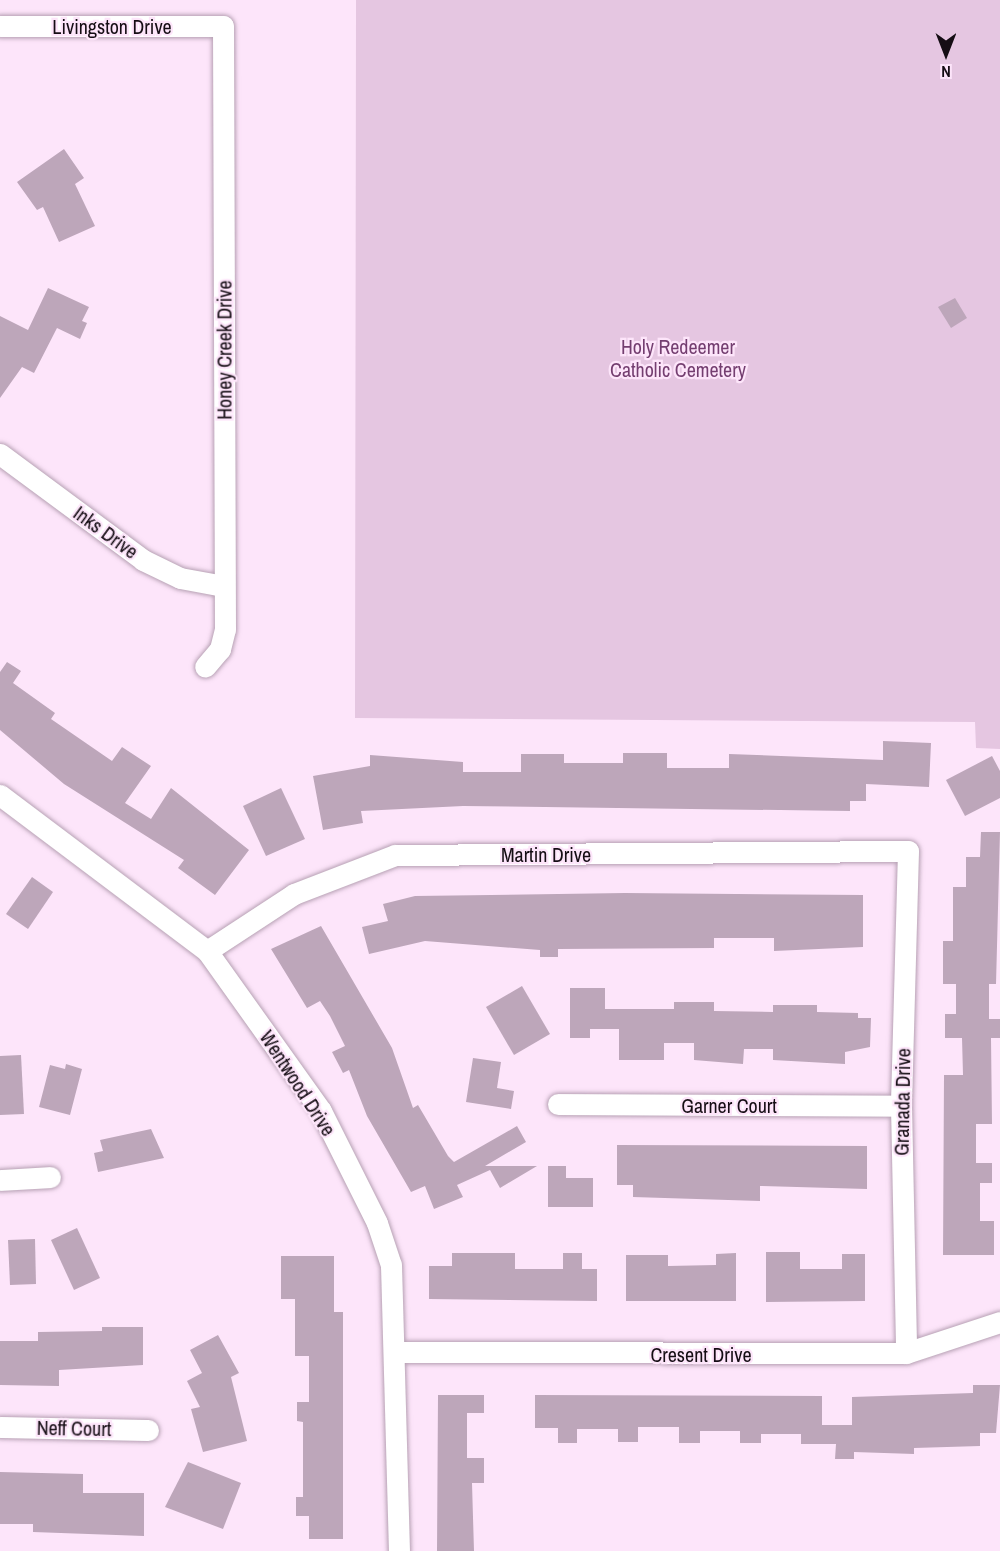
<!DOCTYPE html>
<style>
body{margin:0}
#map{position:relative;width:1000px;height:1551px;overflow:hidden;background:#fde5fa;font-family:"Archivo Narrow",sans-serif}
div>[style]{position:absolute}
.green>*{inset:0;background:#e5c6e1}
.building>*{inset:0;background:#bda6ba}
.roads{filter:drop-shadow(0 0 2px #b7a1b4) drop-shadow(0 0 2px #b7a1b4)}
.minor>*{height:21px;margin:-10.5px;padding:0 10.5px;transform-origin:10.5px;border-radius:10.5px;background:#fff}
span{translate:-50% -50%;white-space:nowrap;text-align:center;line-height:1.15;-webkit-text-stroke:4.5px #fde5fa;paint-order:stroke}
.street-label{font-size:20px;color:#150d14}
.park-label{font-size:20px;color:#743e70}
.north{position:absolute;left:916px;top:24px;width:60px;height:60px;-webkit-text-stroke:4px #fde5fa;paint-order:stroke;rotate:180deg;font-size:16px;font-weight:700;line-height:24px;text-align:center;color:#150d14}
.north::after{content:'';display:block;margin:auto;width:21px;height:27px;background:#150d14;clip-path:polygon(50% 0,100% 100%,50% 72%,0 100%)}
</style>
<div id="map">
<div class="green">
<div style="clip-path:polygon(356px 0,1000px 0,1000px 749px,976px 748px,975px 722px,355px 718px)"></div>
</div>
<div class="building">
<div style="clip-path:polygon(64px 149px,84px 178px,75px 184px,95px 226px,59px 242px,43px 207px,37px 210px,17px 182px)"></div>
<div style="clip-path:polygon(48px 288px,89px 307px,82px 321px,87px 323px,80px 339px,57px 328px,34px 373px,22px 367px,0 398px,0 316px,28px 330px)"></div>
<div style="clip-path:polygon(955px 298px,967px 318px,951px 328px,938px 307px)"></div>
<div style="clip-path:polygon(7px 662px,21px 671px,13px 683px,55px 713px,51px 719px,112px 761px,122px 747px,151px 766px,125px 803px,151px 819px,171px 788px,249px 850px,215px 895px,178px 868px,184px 860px,64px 784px,0 730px,0 672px)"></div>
<div style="clip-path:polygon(883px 741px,931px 743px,929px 787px,866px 784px,866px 801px,850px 801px,850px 811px,463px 806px,361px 811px,363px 823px,323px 830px,313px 776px,370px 766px,370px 755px,463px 762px,463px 772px,521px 772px,521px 754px,564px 754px,564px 763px,623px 763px,623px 753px,667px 753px,667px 768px,729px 768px,729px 754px,883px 760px)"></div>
<div style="clip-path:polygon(992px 756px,1000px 771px,1000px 798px,965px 816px,946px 780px)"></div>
<div style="clip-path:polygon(281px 788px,305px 839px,266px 856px,243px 806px)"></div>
<div style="clip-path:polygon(981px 832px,1000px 832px,996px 984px,989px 984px,989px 1019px,1000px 1019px,1000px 1038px,991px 1038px,992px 1124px,976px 1124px,976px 1163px,992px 1163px,992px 1183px,980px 1183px,980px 1221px,994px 1221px,994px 1255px,943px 1255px,944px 1075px,963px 1075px,962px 1038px,945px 1038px,945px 1014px,956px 1014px,956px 984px,943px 984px,943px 941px,953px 941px,953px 887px,966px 887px,966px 857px,980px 857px)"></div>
<div style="clip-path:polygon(32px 877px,53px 892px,28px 929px,6px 914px)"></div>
<div style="clip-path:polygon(625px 893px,863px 895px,863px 947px,774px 951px,774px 938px,714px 938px,714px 948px,558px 949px,558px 957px,540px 957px,540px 950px,425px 941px,369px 954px,362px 927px,388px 921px,383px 904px,415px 896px)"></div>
<div style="clip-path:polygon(321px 926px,392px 1048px,413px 1108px,418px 1105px,448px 1156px,454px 1162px,517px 1126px,526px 1142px,485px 1166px,537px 1166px,500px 1188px,490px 1170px,457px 1185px,463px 1197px,434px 1209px,425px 1186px,411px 1192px,367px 1116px,349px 1070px,343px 1073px,332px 1052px,345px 1046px,330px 1016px,320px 1001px,307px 1008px,271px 949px)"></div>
<div style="clip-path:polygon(522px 986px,550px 1034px,514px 1055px,486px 1007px)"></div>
<div style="clip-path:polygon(570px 988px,605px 988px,605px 1009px,674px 1009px,674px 1002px,714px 1002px,714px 1011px,773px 1012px,773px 1005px,817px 1005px,817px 1012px,858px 1013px,858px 1018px,871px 1018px,870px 1047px,845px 1052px,845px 1064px,773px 1060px,773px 1049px,744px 1049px,743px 1064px,694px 1060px,694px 1043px,664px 1043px,664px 1060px,619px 1060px,619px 1029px,590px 1029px,590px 1038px,570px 1038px)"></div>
<div style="clip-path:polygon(21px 1055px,24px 1114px,0 1115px,0 1056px)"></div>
<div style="clip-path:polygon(473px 1058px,501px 1062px,497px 1088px,514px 1091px,511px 1109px,466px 1102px)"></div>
<div style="clip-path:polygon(66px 1064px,82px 1069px,70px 1115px,39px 1107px,50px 1065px,65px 1069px)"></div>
<div style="clip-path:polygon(151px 1129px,164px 1158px,98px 1172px,94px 1153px,103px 1151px,100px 1140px)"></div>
<div style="clip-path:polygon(617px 1145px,867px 1146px,867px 1189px,760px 1186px,760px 1201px,633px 1197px,633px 1185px,617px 1185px)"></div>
<div style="clip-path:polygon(548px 1166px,566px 1166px,566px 1178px,593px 1178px,593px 1207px,548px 1207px)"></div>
<div style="clip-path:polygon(77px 1228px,100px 1278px,74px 1290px,51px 1240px)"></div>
<div style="clip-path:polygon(35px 1239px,36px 1284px,10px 1285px,8px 1240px)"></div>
<div style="clip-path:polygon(766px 1252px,800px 1252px,800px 1269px,842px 1269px,842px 1254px,865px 1254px,865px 1301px,766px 1302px)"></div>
<div style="clip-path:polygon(452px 1253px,515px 1253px,515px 1269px,563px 1269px,563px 1253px,582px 1253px,582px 1269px,597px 1269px,597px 1301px,429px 1299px,429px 1266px,452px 1266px)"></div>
<div style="clip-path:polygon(736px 1253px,736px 1301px,626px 1301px,626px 1255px,668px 1255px,668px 1266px,716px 1265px,716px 1254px)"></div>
<div style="clip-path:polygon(281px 1256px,334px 1256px,334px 1312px,343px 1312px,343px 1539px,309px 1539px,309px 1516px,296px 1516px,296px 1497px,303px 1497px,303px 1422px,297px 1421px,297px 1402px,309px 1402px,309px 1356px,295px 1356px,295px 1299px,281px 1299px)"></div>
<div style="clip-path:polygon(102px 1327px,143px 1327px,143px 1365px,59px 1370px,59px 1386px,0 1385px,0 1341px,38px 1341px,38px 1332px,102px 1331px)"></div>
<div style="clip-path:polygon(218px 1335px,239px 1373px,231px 1377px,247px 1441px,203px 1452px,191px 1409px,200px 1407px,187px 1381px,202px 1373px,190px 1350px)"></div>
<div style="clip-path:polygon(973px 1385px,1000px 1385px,996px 1433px,980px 1433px,980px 1446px,914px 1448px,914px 1454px,854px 1452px,854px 1459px,835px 1459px,836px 1444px,801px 1444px,801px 1434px,761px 1434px,761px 1443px,740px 1443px,740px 1431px,700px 1431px,700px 1443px,679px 1443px,679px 1427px,638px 1427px,638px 1442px,618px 1442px,618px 1429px,577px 1429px,577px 1443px,558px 1443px,558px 1428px,535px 1428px,535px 1395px,822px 1396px,822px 1425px,852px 1425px,852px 1397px,973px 1393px)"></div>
<div style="clip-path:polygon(438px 1395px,484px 1395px,484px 1413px,467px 1413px,467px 1458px,484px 1458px,484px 1483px,472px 1483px,474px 1551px,437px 1551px)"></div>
<div style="clip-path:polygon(188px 1462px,241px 1483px,223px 1529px,165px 1507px)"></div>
<div style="clip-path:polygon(0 1472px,83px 1474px,83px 1493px,144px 1493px,144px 1536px,33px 1532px,33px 1524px,0 1524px)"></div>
</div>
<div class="roads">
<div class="minor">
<div style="left:0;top:26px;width:223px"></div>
<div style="left:223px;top:26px;width:603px;rotate:89.81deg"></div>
<div style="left:225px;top:629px;width:21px;rotate:104deg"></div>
<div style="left:220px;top:649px;width:23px;rotate:130deg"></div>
<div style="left:0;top:454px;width:178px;rotate:36.5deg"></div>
<div style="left:143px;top:560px;width:41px;rotate:25.9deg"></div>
<div style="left:180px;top:578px;width:45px;rotate:10.3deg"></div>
<div style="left:0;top:795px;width:259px;rotate:37deg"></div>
<div style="left:207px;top:951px;width:196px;rotate:54.5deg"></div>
<div style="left:321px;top:1111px;width:125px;rotate:63.4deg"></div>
<div style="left:377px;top:1223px;width:44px;rotate:71.6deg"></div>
<div style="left:391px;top:1265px;width:286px;rotate:88.4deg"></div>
<div style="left:207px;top:951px;width:104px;rotate:-33.2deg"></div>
<div style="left:294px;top:894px;width:108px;rotate:-21.1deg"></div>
<div style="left:395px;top:855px;width:513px;rotate:-0.45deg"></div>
<div style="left:908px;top:851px;width:255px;rotate:91.6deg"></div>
<div style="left:901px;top:1106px;width:247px;rotate:88.8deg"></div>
<div style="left:558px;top:1104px;width:343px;rotate:0.3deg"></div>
<div style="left:0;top:1180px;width:50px;rotate:-3.4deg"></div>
<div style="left:397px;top:1352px;width:509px;rotate:0.11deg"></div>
<div style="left:906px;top:1353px;width:99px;rotate:-18.3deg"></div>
<div style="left:0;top:1427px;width:148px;rotate:1.2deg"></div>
</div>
</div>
<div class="street-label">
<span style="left:112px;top:26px">Livingston Drive</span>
<span style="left:224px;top:350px;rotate:-90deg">Honey Creek Drive</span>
<span style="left:106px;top:532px;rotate:36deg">Inks Drive</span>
<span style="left:546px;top:854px">Martin Drive</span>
<span style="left:298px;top:1083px;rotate:57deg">Wentwood Drive</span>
<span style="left:902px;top:1102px;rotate:-89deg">Granada Drive</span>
<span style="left:729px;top:1105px">Garner Court</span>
<span style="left:701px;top:1354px">Cresent Drive</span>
<span style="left:74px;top:1428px;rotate:1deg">Neff Court</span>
</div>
<div class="park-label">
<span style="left:678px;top:358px">Holy Redeemer<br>Catholic Cemetery</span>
</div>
<div class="north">N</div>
</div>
